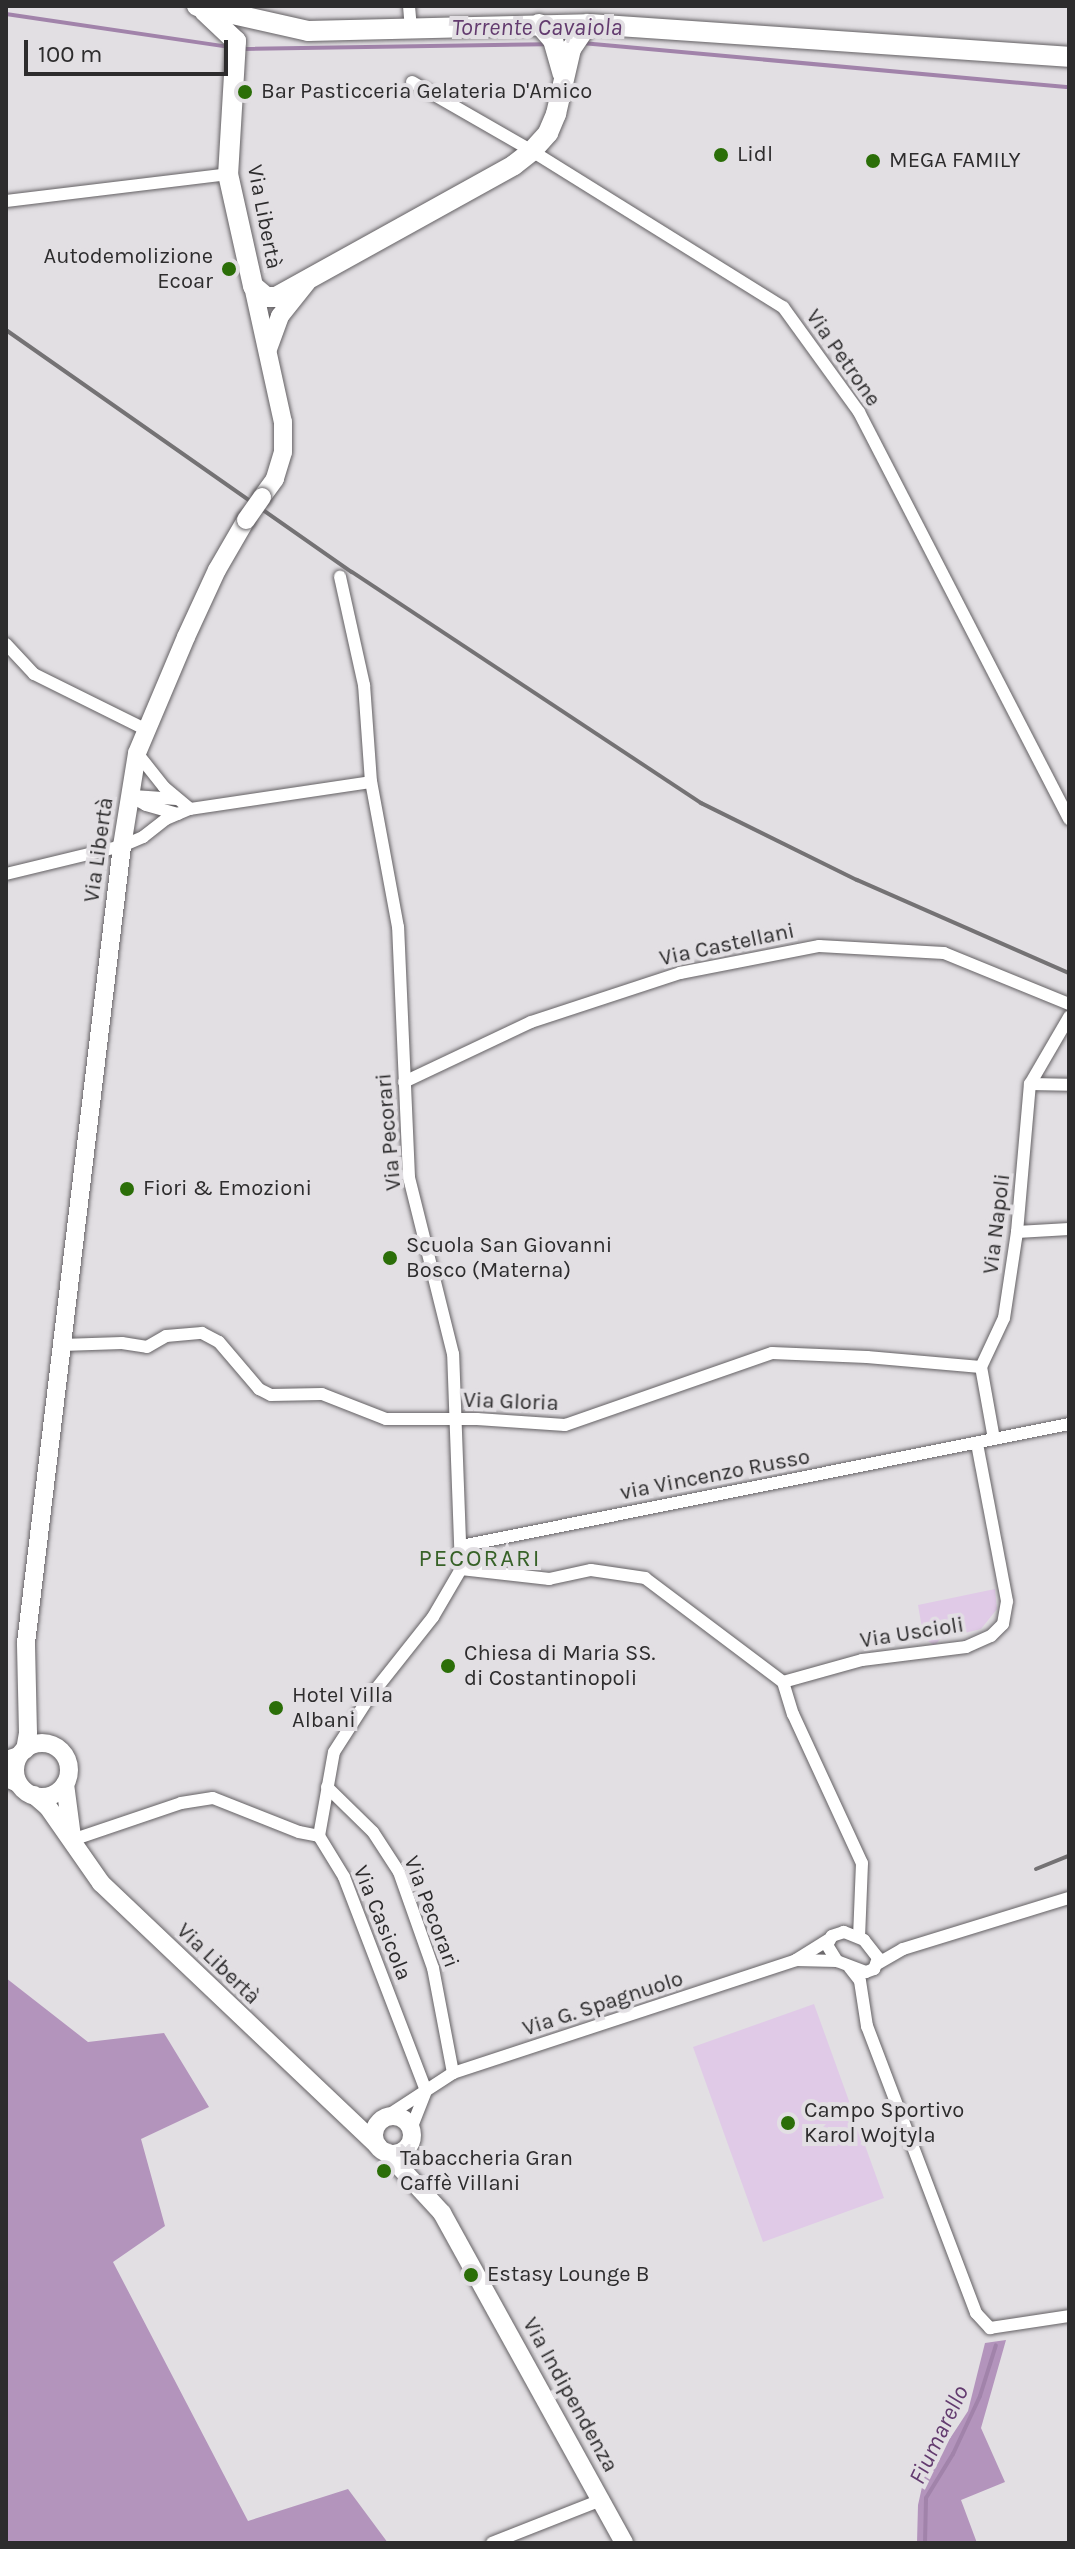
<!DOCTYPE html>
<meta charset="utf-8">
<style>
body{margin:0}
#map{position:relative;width:1075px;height:2549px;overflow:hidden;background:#e2dfe3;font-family:Karla,sans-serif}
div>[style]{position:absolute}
.green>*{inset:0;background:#e0cae7}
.forest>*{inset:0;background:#b394bc}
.stream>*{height:4px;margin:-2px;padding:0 2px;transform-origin:2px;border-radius:2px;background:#a183aa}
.roads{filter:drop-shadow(0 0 2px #646164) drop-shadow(0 0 2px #646164)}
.minor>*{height:12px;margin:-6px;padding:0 6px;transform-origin:6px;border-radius:6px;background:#fff}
.tertiary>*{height:16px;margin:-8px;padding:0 8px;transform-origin:8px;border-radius:8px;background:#fff}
.secondary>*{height:18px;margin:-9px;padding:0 9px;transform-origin:9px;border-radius:9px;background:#fff}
.secondary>.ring{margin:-9px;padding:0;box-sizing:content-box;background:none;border:18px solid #fff;border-radius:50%}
.primary>*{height:20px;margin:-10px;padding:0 10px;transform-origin:10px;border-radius:10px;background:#fff}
.rail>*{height:4px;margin:-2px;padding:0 2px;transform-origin:2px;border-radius:2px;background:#747274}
.bridges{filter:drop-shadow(0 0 2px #646164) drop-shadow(0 0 2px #646164)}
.secondary-bridge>*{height:18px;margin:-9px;padding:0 9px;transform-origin:9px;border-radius:9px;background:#fff}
.dots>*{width:22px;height:22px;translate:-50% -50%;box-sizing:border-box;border:4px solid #e2dfe3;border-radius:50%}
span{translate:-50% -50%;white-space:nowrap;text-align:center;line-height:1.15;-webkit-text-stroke:8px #e2dfe3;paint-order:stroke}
.poi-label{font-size:22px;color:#2d2c2d}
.left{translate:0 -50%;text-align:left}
.right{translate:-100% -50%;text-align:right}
.street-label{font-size:22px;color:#2d2c2d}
.water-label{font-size:24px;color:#633b6f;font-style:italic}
.neighbourhood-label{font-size:24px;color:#376228;letter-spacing:2px}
.frame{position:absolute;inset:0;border:8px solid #2d2c2d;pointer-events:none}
.scale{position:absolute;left:24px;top:40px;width:204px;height:36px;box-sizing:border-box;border:4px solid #2d2c2d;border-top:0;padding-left:10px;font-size:24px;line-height:28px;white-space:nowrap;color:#2d2c2d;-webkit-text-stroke:6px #e2dfe3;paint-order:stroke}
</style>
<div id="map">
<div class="green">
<div style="clip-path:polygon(995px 1589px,997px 1609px,981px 1629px,940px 1639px,935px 1646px,928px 1641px,922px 1628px,918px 1605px)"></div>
<div style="clip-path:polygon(814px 2004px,884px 2198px,763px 2242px,693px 2047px)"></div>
</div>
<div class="forest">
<div style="clip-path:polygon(6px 1978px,88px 2042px,164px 2033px,209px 2107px,141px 2139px,165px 2226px,113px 2262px,248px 2521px,348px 2489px,388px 2543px,6px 2543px)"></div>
<div style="clip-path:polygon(1006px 2340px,981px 2428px,1005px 2482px,961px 2500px,977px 2543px,917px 2543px,918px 2505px,924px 2478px,968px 2411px,985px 2343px)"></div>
</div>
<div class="stream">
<div style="left:6px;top:14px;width:225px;rotate:8.4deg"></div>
<div style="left:582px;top:43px;width:489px;rotate:5.2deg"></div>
<div style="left:242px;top:49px;width:303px;rotate:-0.9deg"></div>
<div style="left:925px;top:2543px;width:45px;rotate:-88.7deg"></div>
<div style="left:926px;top:2498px;width:52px;rotate:-58.5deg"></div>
<div style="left:953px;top:2454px;width:64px;rotate:-65deg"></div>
<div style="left:980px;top:2396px;width:53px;rotate:-72.6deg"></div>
</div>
<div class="roads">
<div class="minor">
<div style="left:409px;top:6px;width:22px;rotate:85deg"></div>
<div style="left:412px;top:82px;width:138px;rotate:29.9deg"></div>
<div style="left:532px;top:151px;width:296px;rotate:31.9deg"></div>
<div style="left:783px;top:307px;width:130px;rotate:54.1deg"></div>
<div style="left:859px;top:412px;width:458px;rotate:62.7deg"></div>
<div style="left:6px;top:201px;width:224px;rotate:-6.9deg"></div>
<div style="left:6px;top:644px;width:41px;rotate:47deg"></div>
<div style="left:34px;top:674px;width:124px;rotate:26.4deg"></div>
<div style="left:137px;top:753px;width:43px;rotate:51.5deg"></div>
<div style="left:164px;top:787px;width:34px;rotate:40deg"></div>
<div style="left:130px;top:796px;width:18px;rotate:29deg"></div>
<div style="left:146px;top:805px;width:33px;rotate:16deg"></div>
<div style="left:133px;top:796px;width:44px;rotate:3.9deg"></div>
<div style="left:6px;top:874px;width:119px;rotate:-13.6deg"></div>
<div style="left:122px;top:846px;width:23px;rotate:-23deg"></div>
<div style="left:143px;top:837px;width:29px;rotate:-38deg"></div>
<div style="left:166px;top:819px;width:26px;rotate:-23deg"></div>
<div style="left:190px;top:809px;width:183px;rotate:-8.5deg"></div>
<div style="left:404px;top:1082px;width:140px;rotate:-25.3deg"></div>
<div style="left:531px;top:1022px;width:157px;rotate:-18.2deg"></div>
<div style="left:680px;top:973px;width:142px;rotate:-11deg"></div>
<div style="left:819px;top:946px;width:125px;rotate:3.2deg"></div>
<div style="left:944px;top:953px;width:135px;rotate:22.2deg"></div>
<div style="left:1030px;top:1084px;width:39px;rotate:1deg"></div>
<div style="left:1017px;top:1232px;width:52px;rotate:-3.3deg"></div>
<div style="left:62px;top:1345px;width:60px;rotate:-1.9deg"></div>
<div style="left:122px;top:1343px;width:25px;rotate:9deg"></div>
<div style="left:147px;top:1347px;width:22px;rotate:-30deg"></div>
<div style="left:166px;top:1336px;width:36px;rotate:-5deg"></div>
<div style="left:202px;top:1333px;width:19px;rotate:28deg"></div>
<div style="left:219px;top:1342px;width:62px;rotate:49.6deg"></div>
<div style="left:259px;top:1389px;width:13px;rotate:27deg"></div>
<div style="left:271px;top:1395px;width:51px;rotate:-1.1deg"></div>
<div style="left:322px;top:1394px;width:69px;rotate:21.3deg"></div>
<div style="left:386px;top:1419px;width:91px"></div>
<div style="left:477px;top:1419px;width:88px;rotate:3.9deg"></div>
<div style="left:565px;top:1425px;width:219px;rotate:-19.2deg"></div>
<div style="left:772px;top:1353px;width:95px;rotate:2.4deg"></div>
<div style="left:867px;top:1357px;width:114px;rotate:5deg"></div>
<div style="left:994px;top:1439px;width:73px;rotate:-100.2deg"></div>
<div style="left:981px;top:1367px;width:54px;rotate:-64.9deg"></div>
<div style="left:1004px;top:1318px;width:87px;rotate:-81.4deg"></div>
<div style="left:1017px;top:1232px;width:149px;rotate:-85deg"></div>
<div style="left:1030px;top:1084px;width:78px;rotate:-59.8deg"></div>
<div style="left:461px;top:1546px;width:620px;rotate:-11.35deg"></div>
<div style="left:461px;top:1569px;width:89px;rotate:6.5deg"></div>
<div style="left:549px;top:1579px;width:43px;rotate:-12.1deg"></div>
<div style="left:591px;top:1570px;width:55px;rotate:8.4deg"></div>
<div style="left:645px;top:1578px;width:173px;rotate:37deg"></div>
<div style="left:783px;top:1682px;width:34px;rotate:73deg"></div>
<div style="left:793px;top:1714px;width:164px;rotate:65.2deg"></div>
<div style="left:862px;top:1863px;width:74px;rotate:92.3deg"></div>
<div style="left:783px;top:1682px;width:82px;rotate:-15.6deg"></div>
<div style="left:862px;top:1660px;width:105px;rotate:-7.1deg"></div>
<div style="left:966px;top:1647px;width:27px;rotate:-24deg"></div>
<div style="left:991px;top:1636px;width:17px;rotate:-45deg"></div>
<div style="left:1003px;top:1624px;width:23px;rotate:-80deg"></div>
<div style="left:1007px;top:1601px;width:161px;rotate:-100.8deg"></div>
<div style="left:327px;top:1787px;width:64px;rotate:44.4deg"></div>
<div style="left:373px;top:1832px;width:48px;rotate:57deg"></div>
<div style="left:399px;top:1872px;width:102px;rotate:70.5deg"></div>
<div style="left:433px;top:1968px;width:107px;rotate:79.2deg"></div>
<div style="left:319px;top:1836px;width:85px;rotate:-79.9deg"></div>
<div style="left:334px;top:1752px;width:63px;rotate:-57.3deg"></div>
<div style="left:368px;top:1699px;width:105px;rotate:-51.6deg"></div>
<div style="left:433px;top:1617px;width:56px;rotate:-59.7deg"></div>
<div style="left:461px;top:1569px;width:215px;rotate:-92.1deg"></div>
<div style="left:453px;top:1354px;width:182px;rotate:-104deg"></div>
<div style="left:409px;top:1177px;width:250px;rotate:-92.5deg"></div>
<div style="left:398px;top:927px;width:147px;rotate:-100.5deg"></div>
<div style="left:371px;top:782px;width:97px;rotate:-94.1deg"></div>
<div style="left:364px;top:685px;width:111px;rotate:-102.5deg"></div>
<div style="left:319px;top:1836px;width:48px;rotate:58.6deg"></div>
<div style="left:344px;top:1877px;width:229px;rotate:69deg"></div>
<div style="left:72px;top:1840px;width:115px;rotate:-18.7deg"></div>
<div style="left:181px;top:1803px;width:32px;rotate:-9deg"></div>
<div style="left:213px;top:1798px;width:92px;rotate:21.6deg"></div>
<div style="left:299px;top:1832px;width:20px;rotate:11deg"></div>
<div style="left:796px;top:1960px;width:41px;rotate:1.4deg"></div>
<div style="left:837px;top:1961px;width:31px;rotate:21deg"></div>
<div style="left:866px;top:1972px;width:9px;rotate:-21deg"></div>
<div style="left:874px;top:1969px;width:12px;rotate:-70deg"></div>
<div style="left:878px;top:1958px;width:23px;rotate:-128deg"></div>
<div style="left:864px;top:1940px;width:22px;rotate:-158deg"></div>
<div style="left:844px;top:1932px;width:13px;rotate:162deg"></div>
<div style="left:832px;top:1936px;width:10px;rotate:119deg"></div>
<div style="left:827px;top:1945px;width:19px;rotate:58deg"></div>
<div style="left:877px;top:1964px;width:30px;rotate:-30deg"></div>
<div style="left:903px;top:1949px;width:174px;rotate:-17.1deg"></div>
<div style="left:850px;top:1968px;width:16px;rotate:52deg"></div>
<div style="left:860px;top:1981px;width:46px;rotate:81.2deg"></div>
<div style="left:867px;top:2026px;width:307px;rotate:69.2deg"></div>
<div style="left:976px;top:2313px;width:21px;rotate:47deg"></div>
<div style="left:990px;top:2328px;width:80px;rotate:-8.6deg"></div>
<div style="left:387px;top:2116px;width:79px;rotate:-33.1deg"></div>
<div style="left:453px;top:2073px;width:361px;rotate:-18.2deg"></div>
<div style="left:796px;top:1960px;width:39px;rotate:-32deg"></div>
<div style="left:411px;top:2129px;width:41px;rotate:-68.5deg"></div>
<div style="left:492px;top:2543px;width:117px;rotate:-21.5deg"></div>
</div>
<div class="tertiary">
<div style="left:6px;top:1759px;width:16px;rotate:-18deg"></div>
<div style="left:6px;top:1779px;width:15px;rotate:23deg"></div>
</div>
<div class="secondary">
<div style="left:253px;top:286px;width:139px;rotate:77.6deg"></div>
<div style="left:283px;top:422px;width:30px;rotate:90deg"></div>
<div style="left:283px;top:452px;width:28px;rotate:107deg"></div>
<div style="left:275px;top:479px;width:22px;rotate:126deg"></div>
<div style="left:268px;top:349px;width:35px;rotate:-70deg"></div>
<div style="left:280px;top:316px;width:43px;rotate:-51.5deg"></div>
<div class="ring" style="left:15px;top:1743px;width:36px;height:36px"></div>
<div style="left:25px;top:1750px;width:17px;rotate:-80deg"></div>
<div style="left:28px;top:1733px;width:90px;rotate:-91.3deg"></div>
<div style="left:26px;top:1643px;width:803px;rotate:-83.13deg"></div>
<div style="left:122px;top:846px;width:94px;rotate:-80.8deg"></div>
<div style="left:137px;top:753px;width:126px;rotate:-67.1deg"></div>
<div style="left:186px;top:637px;width:74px;rotate:-65.2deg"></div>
<div style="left:217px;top:570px;width:58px;rotate:-59.9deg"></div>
<div style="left:65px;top:1784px;width:53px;rotate:82.5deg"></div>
<div style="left:34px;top:1795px;width:18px;rotate:41deg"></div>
<div style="left:48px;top:1807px;width:93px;rotate:55.1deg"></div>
<div style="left:101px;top:1883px;width:382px;rotate:43.5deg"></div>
<div class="ring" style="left:374px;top:2116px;width:20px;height:20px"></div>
<div style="left:386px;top:2152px;width:83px;rotate:47.4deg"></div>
<div style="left:442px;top:2213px;width:377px;rotate:61.1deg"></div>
</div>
<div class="primary">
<div style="left:197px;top:6px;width:114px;rotate:12.7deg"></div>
<div style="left:308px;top:31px;width:280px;rotate:-1.4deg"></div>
<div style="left:588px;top:24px;width:482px;rotate:3.9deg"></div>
<div style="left:204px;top:11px;width:44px;rotate:43.2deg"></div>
<div style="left:236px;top:41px;width:133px;rotate:93.4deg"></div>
<div style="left:228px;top:174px;width:115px;rotate:77.4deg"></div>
<div style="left:253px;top:286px;width:17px;rotate:40deg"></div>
<div style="left:266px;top:297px;width:10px"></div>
<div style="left:276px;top:297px;width:272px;rotate:-29deg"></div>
<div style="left:514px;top:165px;width:23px;rotate:-38deg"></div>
<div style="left:532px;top:151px;width:24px;rotate:-48deg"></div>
<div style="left:548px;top:133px;width:21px;rotate:-67deg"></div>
<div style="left:556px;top:114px;width:67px;rotate:-77deg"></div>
<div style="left:571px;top:49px;width:30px;rotate:-56deg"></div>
<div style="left:539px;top:24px;width:21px;rotate:49deg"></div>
<div style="left:553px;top:40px;width:35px;rotate:74deg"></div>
</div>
</div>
<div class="rail">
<div style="left:6px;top:330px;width:422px;rotate:35deg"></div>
<div style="left:352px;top:572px;width:419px;rotate:33.5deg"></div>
<div style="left:701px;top:803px;width:174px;rotate:26.3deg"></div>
<div style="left:857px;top:880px;width:232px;rotate:23.7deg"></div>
<div style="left:1036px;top:1869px;width:35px;rotate:-22deg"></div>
</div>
<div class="bridges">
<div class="secondary-bridge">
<div style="left:246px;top:520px;width:28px;rotate:-55deg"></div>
</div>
</div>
<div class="dots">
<div style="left:245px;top:92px;background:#2b6e08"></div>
<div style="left:721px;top:155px;background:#2b6e08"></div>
<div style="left:873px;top:161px;background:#2b6e08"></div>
<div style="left:229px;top:269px;background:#2b6e08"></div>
<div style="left:127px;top:1189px;background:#2b6e08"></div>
<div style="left:390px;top:1258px;background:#2b6e08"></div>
<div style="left:448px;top:1666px;background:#2b6e08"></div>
<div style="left:276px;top:1708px;background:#2b6e08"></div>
<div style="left:788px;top:2123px;background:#2b6e08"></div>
<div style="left:384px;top:2171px;background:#2b6e08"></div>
<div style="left:471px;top:2275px;background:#2b6e08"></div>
</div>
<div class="poi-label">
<span class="left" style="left:261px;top:92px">Bar Pasticceria Gelateria D'Amico</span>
<span class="left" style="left:737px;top:155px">Lidl</span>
<span class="left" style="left:889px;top:161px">MEGA FAMILY</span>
<span class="right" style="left:213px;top:269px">Autodemolizione<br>Ecoar</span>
<span class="left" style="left:143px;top:1189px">Fiori &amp; Emozioni</span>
<span class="left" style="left:406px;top:1258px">Scuola San Giovanni<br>Bosco (Materna)</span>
<span class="left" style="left:464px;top:1666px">Chiesa di Maria SS.<br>di Costantinopoli</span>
<span class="left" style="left:292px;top:1708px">Hotel Villa<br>Albani</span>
<span class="left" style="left:804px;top:2123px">Campo Sportivo<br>Karol Wojtyla</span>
<span class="left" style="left:400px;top:2171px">Tabaccheria Gran<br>Caffè Villani</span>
<span class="left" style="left:487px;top:2275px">Estasy Lounge B</span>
</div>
<div class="street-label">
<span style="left:264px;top:217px;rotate:79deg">Via Libertà</span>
<span style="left:843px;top:358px;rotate:55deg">Via Petrone</span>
<span style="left:99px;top:850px;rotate:-82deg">Via Libertà</span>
<span style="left:727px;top:945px;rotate:-12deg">Via Castellani</span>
<span style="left:389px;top:1132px;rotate:-95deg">Via Pecorari</span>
<span style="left:997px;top:1224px;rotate:-83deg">Via Napoli</span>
<span style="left:511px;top:1402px;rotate:2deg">Via Gloria</span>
<span style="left:715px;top:1475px;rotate:-11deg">via Vincenzo Russo</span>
<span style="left:912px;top:1633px;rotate:-9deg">Via Uscioli</span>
<span style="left:431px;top:1912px;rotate:69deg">Via Pecorari</span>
<span style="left:382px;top:1923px;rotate:68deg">Via Casicola</span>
<span style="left:218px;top:1964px;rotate:44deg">Via Libertà</span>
<span style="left:603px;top:2004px;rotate:-18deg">Via G. Spagnuolo</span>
<span style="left:570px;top:2395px;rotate:61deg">Via Indipendenza</span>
</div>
<div class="water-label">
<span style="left:537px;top:28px">Torrente Cavaiola</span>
<span style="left:939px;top:2435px;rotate:-64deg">Fiumarello</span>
</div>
<div class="neighbourhood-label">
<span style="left:480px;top:1559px">PECORARI</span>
</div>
<div class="frame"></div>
<div class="scale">100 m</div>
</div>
